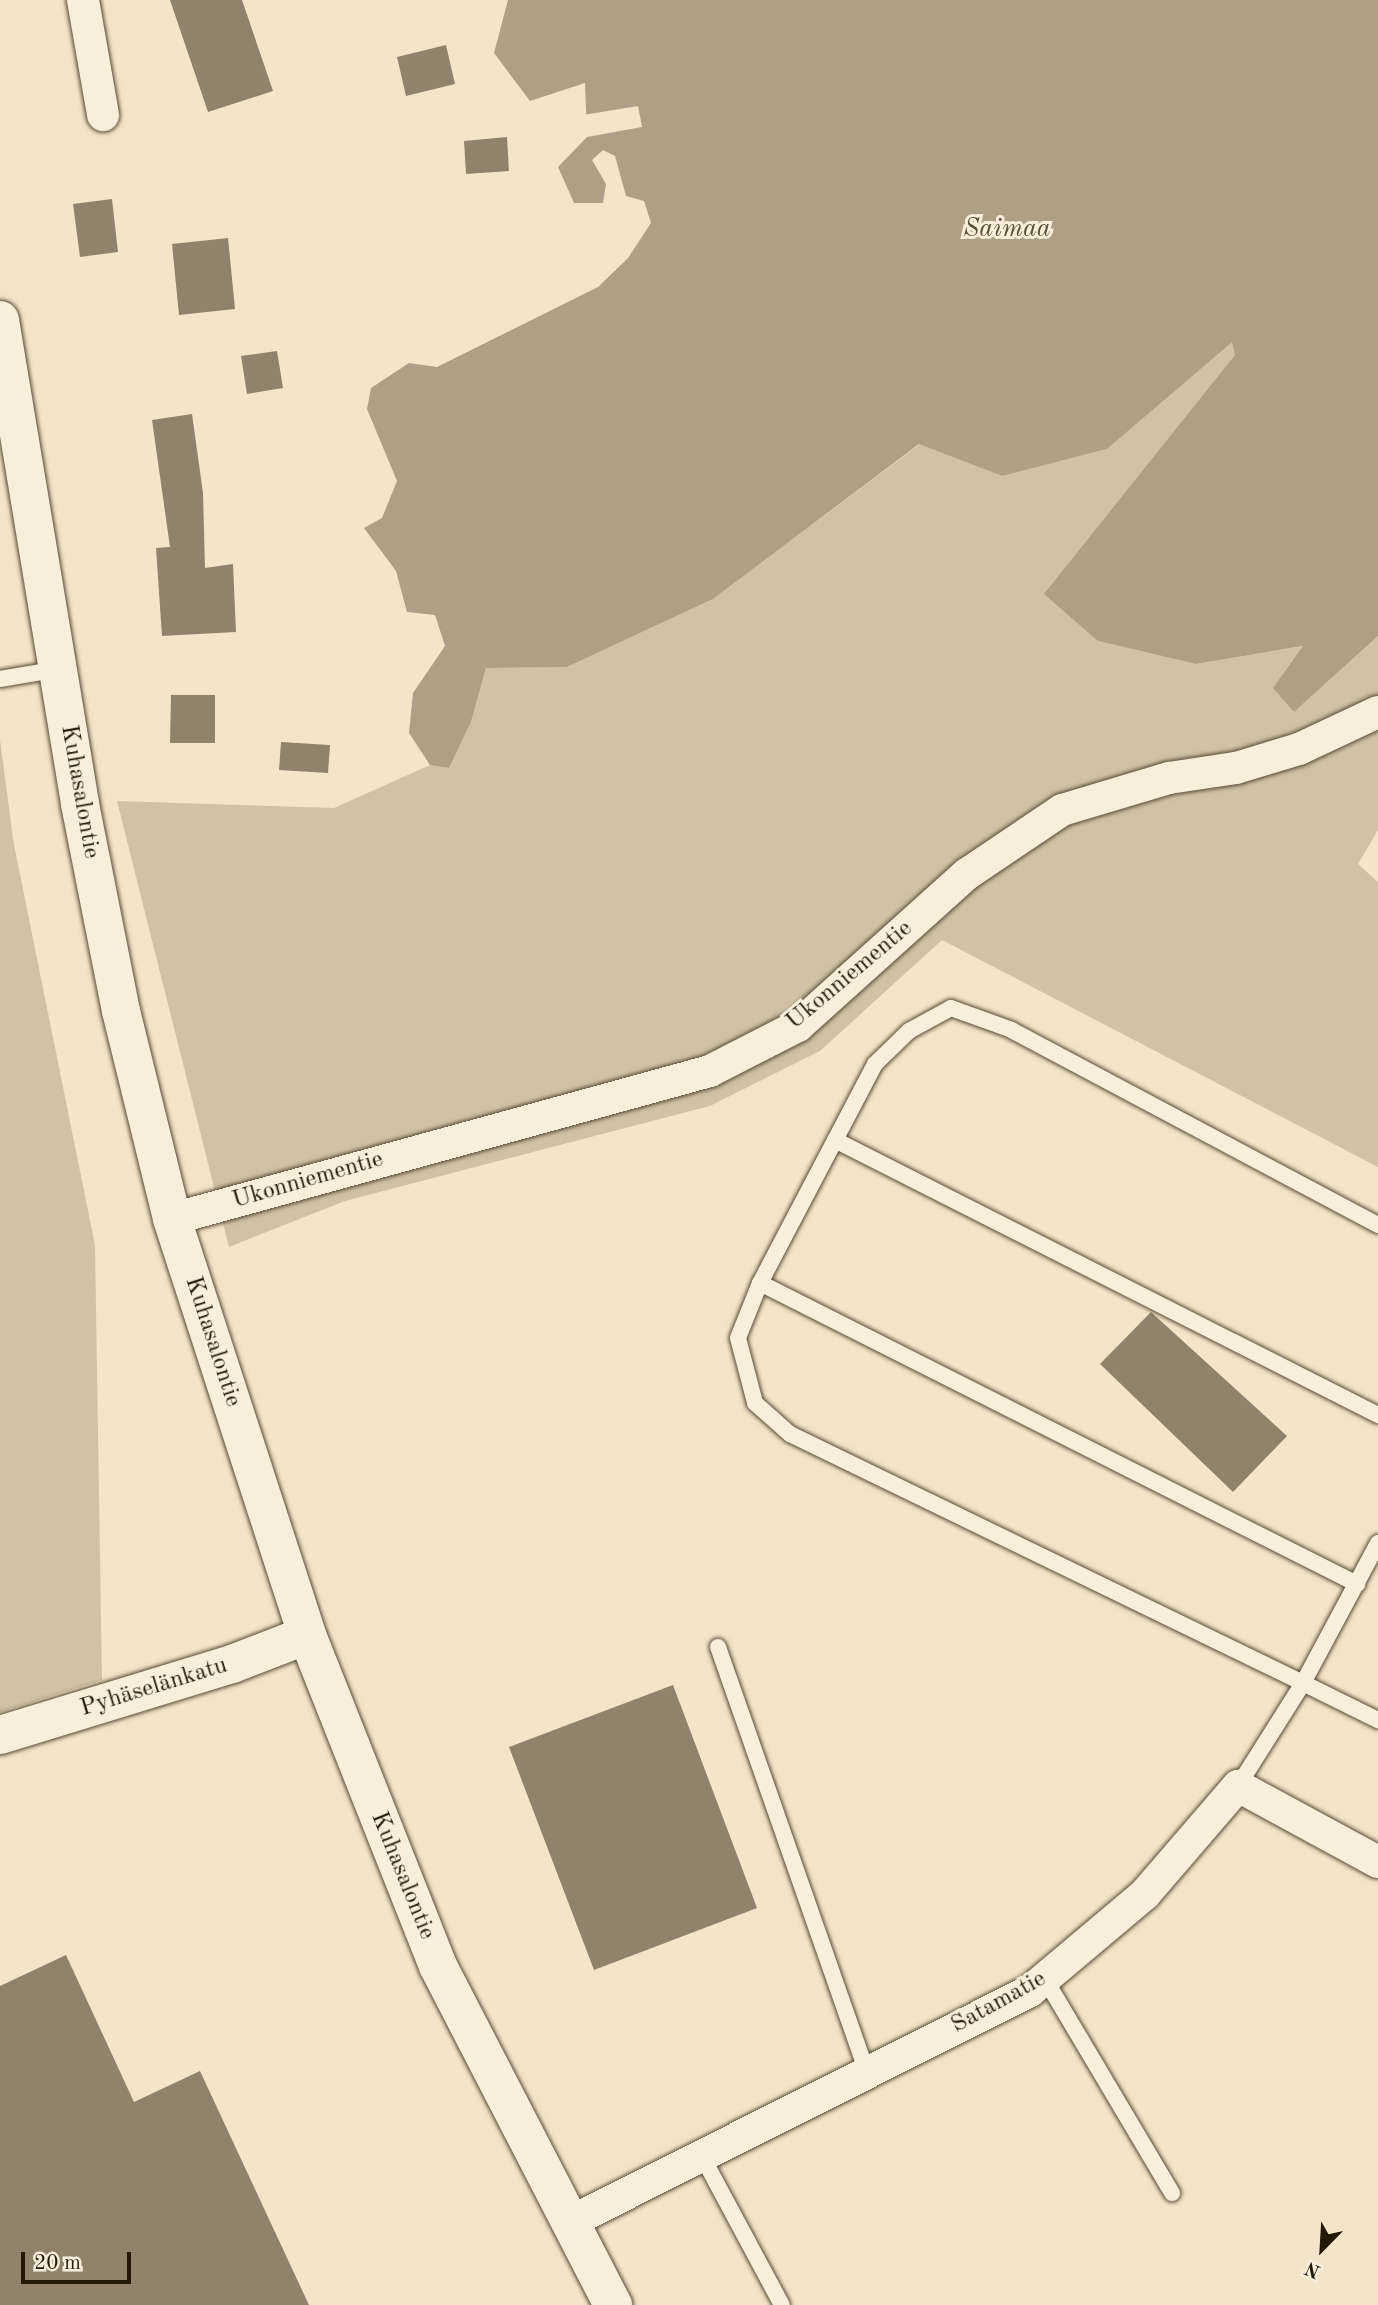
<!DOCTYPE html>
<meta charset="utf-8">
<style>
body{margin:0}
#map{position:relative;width:1378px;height:2305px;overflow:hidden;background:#f5e5c8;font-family:"Old Standard TT",serif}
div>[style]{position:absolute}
.green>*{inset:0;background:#d1c2a7}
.water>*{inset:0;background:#ae9f86}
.pier>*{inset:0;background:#f5e5c8}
.building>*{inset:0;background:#90826b}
.roads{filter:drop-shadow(0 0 2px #584a36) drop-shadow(0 0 2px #584a36)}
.lane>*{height:16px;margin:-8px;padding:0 8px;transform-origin:8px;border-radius:8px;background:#f8eedb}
.street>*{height:32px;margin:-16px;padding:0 16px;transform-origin:16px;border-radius:16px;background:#f8eedb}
.secondary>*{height:38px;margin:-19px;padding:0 19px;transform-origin:19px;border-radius:19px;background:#f8eedb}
span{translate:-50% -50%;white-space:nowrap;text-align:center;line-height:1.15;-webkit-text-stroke:6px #f8eedb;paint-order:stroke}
.street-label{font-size:24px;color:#231706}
.water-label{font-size:26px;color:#5b4d39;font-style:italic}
.north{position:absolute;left:1287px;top:2214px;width:70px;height:70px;-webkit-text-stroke:5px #f8eedb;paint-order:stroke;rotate:204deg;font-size:19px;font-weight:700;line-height:28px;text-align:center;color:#231706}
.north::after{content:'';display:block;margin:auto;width:24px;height:32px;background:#231706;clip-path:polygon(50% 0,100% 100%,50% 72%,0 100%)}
.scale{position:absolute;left:21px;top:2252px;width:110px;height:32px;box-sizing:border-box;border:4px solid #231706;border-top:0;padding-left:9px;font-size:21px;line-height:24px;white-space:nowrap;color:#231706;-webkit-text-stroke:5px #f8eedb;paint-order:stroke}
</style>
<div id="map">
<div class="green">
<div style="clip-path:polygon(1232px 341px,1236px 355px,1098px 641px,1196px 664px,1304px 646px,1294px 712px,1378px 636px,1378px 830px,1358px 864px,1378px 882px,1378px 1167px,942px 940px,820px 1051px,710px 1106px,345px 1201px,229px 1247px,117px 801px,334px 808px,430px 765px,449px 768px,471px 722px,486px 668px,567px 667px,713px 599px,920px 444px,1002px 476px,1107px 449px)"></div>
<div style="clip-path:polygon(0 740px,14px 845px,95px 1245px,102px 1680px,0 1712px)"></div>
</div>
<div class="water">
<div style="clip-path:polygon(508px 0,1378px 0,1378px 636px,1294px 712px,1273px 688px,1303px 646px,1196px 664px,1098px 641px,1044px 594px,1235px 355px,1232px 342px,1107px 449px,1002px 476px,919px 444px,713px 599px,567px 667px,486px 668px,471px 722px,449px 768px,430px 765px,409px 733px,413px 693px,445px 646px,435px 615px,407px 612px,396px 571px,364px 528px,382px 518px,397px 481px,367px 409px,371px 388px,409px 363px,437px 367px,598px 287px,628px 258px,651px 223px,644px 201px,626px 196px,615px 156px,603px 150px,592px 160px,606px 184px,603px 203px,574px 203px,558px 167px,587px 137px,585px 83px,530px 101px,494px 53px)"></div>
</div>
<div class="pier">
<div style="clip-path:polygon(638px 106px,642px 127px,587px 137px,583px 115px)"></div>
</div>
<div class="building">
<div style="clip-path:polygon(170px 0,242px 0,273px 91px,208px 112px)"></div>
<div style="clip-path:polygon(446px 45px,455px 84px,406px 96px,397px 57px)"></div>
<div style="clip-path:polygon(507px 137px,509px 171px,466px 174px,464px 141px)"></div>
<div style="clip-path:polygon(112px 199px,118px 252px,80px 257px,73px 204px)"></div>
<div style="clip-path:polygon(228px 238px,235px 309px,179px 315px,172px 244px)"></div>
<div style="clip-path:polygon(277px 351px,283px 388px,247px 394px,241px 356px)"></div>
<div style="clip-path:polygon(192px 414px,203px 493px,205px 568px,233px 564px,236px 632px,162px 636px,156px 548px,170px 547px,152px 420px)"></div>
<div style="clip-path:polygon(171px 695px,215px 695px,215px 743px,170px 743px)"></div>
<div style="clip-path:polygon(281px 742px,330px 745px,328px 773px,279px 770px)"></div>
<div style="clip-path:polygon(1151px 1312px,1287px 1436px,1233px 1492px,1100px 1364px)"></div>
<div style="clip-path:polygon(673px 1685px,757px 1908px,594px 1970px,509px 1747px)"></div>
<div style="clip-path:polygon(66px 1955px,134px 2102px,200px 2071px,309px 2305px,0 2305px,0 1986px)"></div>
</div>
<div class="roads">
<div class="lane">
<div style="left:0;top:679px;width:60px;rotate:-9.6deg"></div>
<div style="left:835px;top:1140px;width:609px;rotate:26.86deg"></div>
<div style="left:1378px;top:1225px;width:415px;rotate:-152deg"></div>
<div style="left:1012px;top:1030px;width:65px;rotate:-160.2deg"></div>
<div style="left:951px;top:1008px;width:48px;rotate:151.3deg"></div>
<div style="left:909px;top:1031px;width:47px;rotate:135.9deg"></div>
<div style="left:875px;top:1064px;width:247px;rotate:117.7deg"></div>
<div style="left:760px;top:1283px;width:59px;rotate:111.8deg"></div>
<div style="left:738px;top:1338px;width:67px;rotate:75.3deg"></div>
<div style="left:755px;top:1403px;width:47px;rotate:41.5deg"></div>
<div style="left:790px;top:1434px;width:570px;rotate:25.89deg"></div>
<div style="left:1303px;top:1683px;width:159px;rotate:-61.8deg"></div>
<div style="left:760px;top:1283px;width:669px;rotate:26.76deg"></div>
<div style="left:718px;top:1647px;width:451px;rotate:70.7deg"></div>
<div style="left:1238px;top:1786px;width:122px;rotate:-57.7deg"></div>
<div style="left:1303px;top:1683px;width:84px;rotate:26.3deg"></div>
<div style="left:1045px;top:1979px;width:249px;rotate:59.3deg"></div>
<div style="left:702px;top:2156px;width:169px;rotate:61.8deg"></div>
</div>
<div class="street">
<div style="left:83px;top:0;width:117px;rotate:80.1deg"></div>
<div style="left:172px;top:1219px;width:558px;rotate:-15.38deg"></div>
<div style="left:710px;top:1071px;width:99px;rotate:-27.1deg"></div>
<div style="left:798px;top:1026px;width:227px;rotate:-42deg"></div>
<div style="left:967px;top:874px;width:115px;rotate:-34deg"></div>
<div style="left:1062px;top:810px;width:112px;rotate:-16.7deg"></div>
<div style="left:1169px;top:778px;width:68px;rotate:-8.5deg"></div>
<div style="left:1236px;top:768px;width:66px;rotate:-16.8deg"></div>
<div style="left:1299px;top:749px;width:87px;rotate:-25.1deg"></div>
<div style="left:568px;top:2223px;width:517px;rotate:-26.66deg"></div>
<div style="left:1030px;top:1991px;width:150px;rotate:-40.1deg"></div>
<div style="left:1145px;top:1894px;width:143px;rotate:-49.3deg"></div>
<div style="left:1238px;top:1786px;width:159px;rotate:28.5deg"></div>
</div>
<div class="secondary">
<div style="left:0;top:320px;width:491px;rotate:80.6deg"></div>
<div style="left:80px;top:804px;width:211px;rotate:78.8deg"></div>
<div style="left:121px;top:1011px;width:214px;rotate:76.2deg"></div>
<div style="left:172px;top:1219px;width:437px;rotate:72deg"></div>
<div style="left:307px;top:1635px;width:356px;rotate:68.4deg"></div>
<div style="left:438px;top:1966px;width:382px;rotate:62.7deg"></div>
<div style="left:0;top:1735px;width:243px;rotate:-17deg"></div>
<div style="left:232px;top:1664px;width:80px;rotate:-21.1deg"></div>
</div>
</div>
<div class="street-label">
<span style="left:79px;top:792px;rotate:80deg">Kuhasalontie</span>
<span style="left:850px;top:976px;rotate:-40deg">Ukonniementie</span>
<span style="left:308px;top:1181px;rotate:-16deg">Ukonniementie</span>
<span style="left:212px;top:1342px;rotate:72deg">Kuhasalontie</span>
<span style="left:154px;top:1688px;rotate:-17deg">Pyhäselänkatu</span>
<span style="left:402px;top:1876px;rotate:68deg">Kuhasalontie</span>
<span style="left:999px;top:2003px;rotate:-29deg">Satamatie</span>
</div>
<div class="water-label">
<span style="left:1007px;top:230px">Saimaa</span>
</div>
<div class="north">N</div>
<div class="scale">20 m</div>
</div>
